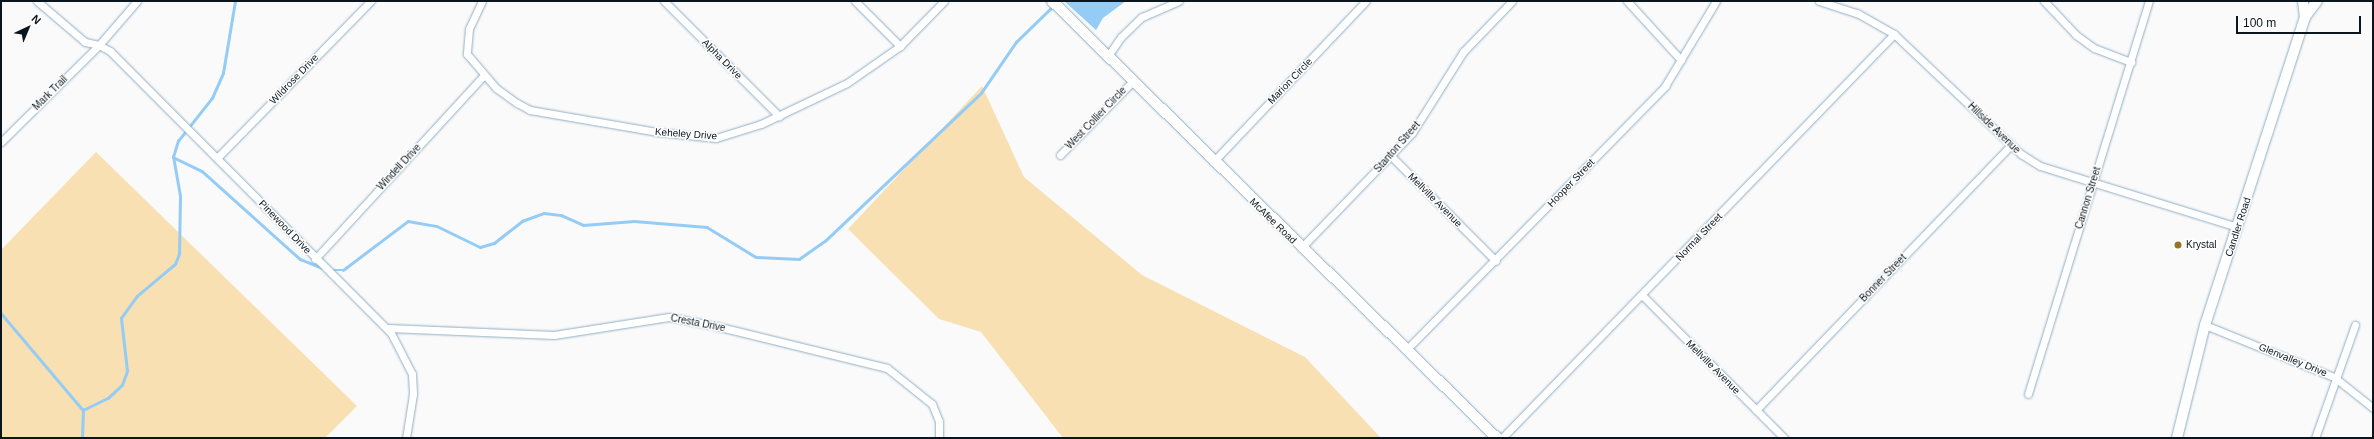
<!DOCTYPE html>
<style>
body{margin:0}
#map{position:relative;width:2374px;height:439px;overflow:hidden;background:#fafafa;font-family:Helvetica,sans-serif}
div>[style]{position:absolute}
.green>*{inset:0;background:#f8e0b2}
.water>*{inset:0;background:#94ccf5}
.stream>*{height:2.5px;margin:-1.25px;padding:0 1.25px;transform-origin:1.25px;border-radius:1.25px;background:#94ccf5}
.roads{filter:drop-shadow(0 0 1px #90aec4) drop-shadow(0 0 1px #90aec4)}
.street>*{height:7px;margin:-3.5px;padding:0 3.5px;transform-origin:3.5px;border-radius:3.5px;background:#fff}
.secondary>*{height:10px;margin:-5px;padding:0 5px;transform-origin:5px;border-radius:5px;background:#fff}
.dots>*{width:11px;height:11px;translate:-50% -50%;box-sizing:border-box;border:2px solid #fff;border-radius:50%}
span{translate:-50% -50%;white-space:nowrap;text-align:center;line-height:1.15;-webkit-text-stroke:3px #fff;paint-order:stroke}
.street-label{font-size:10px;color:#0a151d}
.poi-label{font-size:10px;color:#0a151d}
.left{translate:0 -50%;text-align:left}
.frame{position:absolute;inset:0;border:2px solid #0a151d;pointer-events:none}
.north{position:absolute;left:8px;top:8px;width:40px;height:40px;-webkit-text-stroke:3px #fff;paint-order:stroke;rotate:44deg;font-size:11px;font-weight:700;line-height:16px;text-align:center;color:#0a151d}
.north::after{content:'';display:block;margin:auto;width:14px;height:18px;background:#0a151d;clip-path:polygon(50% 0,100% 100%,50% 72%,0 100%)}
.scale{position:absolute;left:2236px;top:16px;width:125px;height:18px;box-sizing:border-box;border:2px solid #0a151d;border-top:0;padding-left:5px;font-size:12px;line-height:14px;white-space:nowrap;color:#0a151d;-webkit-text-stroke:3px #fff;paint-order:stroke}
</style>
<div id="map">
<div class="green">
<div style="clip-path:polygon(982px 86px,1024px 177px,1142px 275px,1305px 357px,1381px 438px,1063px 438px,981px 332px,939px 319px,848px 229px)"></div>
<div style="clip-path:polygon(96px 152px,357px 406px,325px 438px,1px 438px,1px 250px)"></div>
</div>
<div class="water">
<div style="clip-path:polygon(1064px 1px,1126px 1px,1103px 18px,1096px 30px)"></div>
</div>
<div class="stream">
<div style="left:173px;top:157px;width:32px;rotate:26deg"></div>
<div style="left:202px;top:171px;width:132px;rotate:41.9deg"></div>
<div style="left:300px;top:259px;width:24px;rotate:22deg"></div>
<div style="left:331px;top:270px;width:12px"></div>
<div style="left:343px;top:270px;width:81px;rotate:-37deg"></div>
<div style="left:408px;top:221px;width:29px;rotate:10deg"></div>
<div style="left:437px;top:226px;width:48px;rotate:26deg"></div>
<div style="left:480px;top:247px;width:15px;rotate:-16deg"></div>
<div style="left:494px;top:243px;width:36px;rotate:-38deg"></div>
<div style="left:522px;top:221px;width:23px;rotate:-20deg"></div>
<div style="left:544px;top:213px;width:17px;rotate:7deg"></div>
<div style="left:561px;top:215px;width:24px;rotate:24deg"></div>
<div style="left:583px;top:225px;width:51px;rotate:-4.5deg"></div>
<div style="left:634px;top:221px;width:73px;rotate:4.7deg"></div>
<div style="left:707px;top:227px;width:57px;rotate:31.5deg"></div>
<div style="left:756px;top:257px;width:43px;rotate:2.7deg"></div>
<div style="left:799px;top:259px;width:32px;rotate:-35deg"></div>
<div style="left:825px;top:241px;width:215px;rotate:-43.5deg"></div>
<div style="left:981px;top:93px;width:62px;rotate:-55.5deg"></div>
<div style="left:1016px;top:42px;width:52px;rotate:-44.2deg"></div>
<div style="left:1px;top:313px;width:127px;rotate:49.8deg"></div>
<div style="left:82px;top:438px;width:28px;rotate:-88deg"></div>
<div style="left:83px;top:410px;width:28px;rotate:-26deg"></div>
<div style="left:108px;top:398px;width:19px;rotate:-43deg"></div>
<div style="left:122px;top:385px;width:15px;rotate:-70deg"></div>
<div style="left:127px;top:371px;width:53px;rotate:-96.5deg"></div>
<div style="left:121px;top:318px;width:27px;rotate:-54deg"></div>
<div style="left:137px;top:296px;width:50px;rotate:-40.1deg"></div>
<div style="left:175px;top:264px;width:11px;rotate:-68deg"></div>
<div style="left:179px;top:254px;width:58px;rotate:-89deg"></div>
<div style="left:180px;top:196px;width:40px;rotate:-100deg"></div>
<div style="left:173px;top:157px;width:17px;rotate:-73deg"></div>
<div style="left:178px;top:141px;width:55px;rotate:-51.7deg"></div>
<div style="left:212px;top:98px;width:27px;rotate:-66deg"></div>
<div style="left:223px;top:73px;width:73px;rotate:-80.5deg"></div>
</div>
<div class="roads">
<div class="street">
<div style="left:37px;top:1px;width:63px;rotate:40.5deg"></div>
<div style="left:85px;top:42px;width:14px;rotate:12deg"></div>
<div style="left:99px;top:45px;width:58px;rotate:-49.2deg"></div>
<div style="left:482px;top:1px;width:31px;rotate:115deg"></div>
<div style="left:469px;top:29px;width:25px;rotate:95deg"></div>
<div style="left:467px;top:54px;width:45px;rotate:49.5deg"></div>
<div style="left:496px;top:88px;width:26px;rotate:36deg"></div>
<div style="left:517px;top:103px;width:15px;rotate:28deg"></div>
<div style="left:530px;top:110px;width:130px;rotate:9.8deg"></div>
<div style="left:658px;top:132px;width:58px;rotate:5.9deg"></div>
<div style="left:716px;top:138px;width:47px;rotate:-17.3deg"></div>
<div style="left:761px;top:124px;width:95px;rotate:-25.5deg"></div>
<div style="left:847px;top:83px;width:65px;rotate:-34.9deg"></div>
<div style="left:900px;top:46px;width:63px;rotate:-45.6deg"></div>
<div style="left:664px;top:1px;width:163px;rotate:45deg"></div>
<div style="left:855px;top:1px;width:64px;rotate:45deg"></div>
<div style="left:1627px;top:1px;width:80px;rotate:47.5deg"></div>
<div style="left:1819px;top:1px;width:40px;rotate:18deg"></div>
<div style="left:1857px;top:13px;width:43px;rotate:29.6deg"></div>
<div style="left:1894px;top:34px;width:175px;rotate:43.4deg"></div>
<div style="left:2021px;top:154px;width:22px;rotate:32deg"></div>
<div style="left:2040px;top:166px;width:206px;rotate:17.2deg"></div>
<div style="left:2044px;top:1px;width:47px;rotate:46.7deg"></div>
<div style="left:2076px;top:35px;width:22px;rotate:36deg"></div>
<div style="left:2094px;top:48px;width:40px;rotate:21deg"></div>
<div style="left:1108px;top:56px;width:23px;rotate:-56deg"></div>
<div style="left:1121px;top:37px;width:29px;rotate:-44deg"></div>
<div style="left:1142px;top:17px;width:40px;rotate:-23.4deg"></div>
<div style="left:1px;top:142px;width:138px;rotate:-44.7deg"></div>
<div style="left:99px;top:45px;width:13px;rotate:29deg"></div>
<div style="left:110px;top:51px;width:398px;rotate:45.1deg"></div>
<div style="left:391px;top:333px;width:46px;rotate:62.9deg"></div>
<div style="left:412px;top:374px;width:20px;rotate:87deg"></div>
<div style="left:413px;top:394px;width:45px;rotate:99deg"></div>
<div style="left:1060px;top:155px;width:104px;rotate:-45.4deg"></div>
<div style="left:1391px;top:156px;width:148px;rotate:45deg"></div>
<div style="left:217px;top:158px;width:220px;rotate:-45.6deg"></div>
<div style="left:1213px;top:162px;width:222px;rotate:-46.5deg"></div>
<div style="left:1301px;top:248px;width:160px;rotate:-46deg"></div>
<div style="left:1412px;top:133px;width:96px;rotate:-57.8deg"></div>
<div style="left:1463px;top:52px;width:71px;rotate:-46.1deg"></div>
<div style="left:315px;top:259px;width:250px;rotate:-47.4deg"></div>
<div style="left:1642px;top:295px;width:202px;rotate:45.2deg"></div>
<div style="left:2205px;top:325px;width:139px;rotate:22deg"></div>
<div style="left:2334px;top:377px;width:50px;rotate:38.5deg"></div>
<div style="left:388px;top:328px;width:166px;rotate:2.4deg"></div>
<div style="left:554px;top:335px;width:116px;rotate:-8.9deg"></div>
<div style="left:669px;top:317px;width:48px;rotate:10.8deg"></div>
<div style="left:716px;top:326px;width:176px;rotate:13.8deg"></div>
<div style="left:887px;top:368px;width:58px;rotate:38.7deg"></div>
<div style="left:932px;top:404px;width:18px;rotate:68deg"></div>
<div style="left:939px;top:421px;width:17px;rotate:90deg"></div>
<div style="left:1406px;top:350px;width:370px;rotate:-45.5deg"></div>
<div style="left:1665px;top:86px;width:99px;rotate:-59deg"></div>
<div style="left:2028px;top:394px;width:411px;rotate:-72.9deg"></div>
<div style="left:1756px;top:410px;width:368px;rotate:-46.1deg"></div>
<div style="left:1502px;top:438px;width:563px;rotate:-45.86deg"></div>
<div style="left:2315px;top:438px;width:120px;rotate:-70.5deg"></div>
</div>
<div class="secondary">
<div style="left:1052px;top:1px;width:624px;rotate:44.48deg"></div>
<div style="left:2303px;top:1px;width:16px;rotate:83deg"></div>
<div style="left:2177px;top:438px;width:116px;rotate:-76.1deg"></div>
<div style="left:2205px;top:325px;width:324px;rotate:-72deg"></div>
<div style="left:2305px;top:17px;width:20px;rotate:-53deg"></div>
</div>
</div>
<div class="dots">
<div style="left:2178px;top:245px;background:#99751f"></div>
</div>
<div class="street-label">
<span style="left:722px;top:59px;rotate:45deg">Alpha Drive</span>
<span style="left:294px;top:79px;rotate:-46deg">Wildrose Drive</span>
<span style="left:1290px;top:81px;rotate:-46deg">Marion Circle</span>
<span style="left:50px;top:93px;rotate:-45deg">Mark Trail</span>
<span style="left:1096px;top:118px;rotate:-46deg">West Collier Circle</span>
<span style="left:1994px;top:128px;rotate:44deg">Hillside Avenue</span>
<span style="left:686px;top:134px;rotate:4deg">Keheley Drive</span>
<span style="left:1397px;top:147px;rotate:-49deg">Stanton Street</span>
<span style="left:399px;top:167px;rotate:-47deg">Windell Drive</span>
<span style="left:1571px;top:183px;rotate:-46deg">Hooper Street</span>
<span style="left:2088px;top:198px;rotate:-73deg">Cannon Street</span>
<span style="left:1435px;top:200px;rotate:45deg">Mellville Avenue</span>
<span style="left:1273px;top:221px;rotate:44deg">McAfee Road</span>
<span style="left:285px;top:227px;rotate:46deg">Pinewood Drive</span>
<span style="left:2238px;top:227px;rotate:-72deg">Candler Road</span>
<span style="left:1699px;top:237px;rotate:-46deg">Normal Street</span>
<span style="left:1883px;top:278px;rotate:-46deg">Bonner Street</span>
<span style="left:698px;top:323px;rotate:11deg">Cresta Drive</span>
<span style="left:2293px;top:360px;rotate:22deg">Glenvalley Drive</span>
<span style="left:1713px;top:367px;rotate:45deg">Mellville Avenue</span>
</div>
<div class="poi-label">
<span class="left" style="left:2186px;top:245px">Krystal</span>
</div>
<div class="frame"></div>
<div class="north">N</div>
<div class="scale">100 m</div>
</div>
